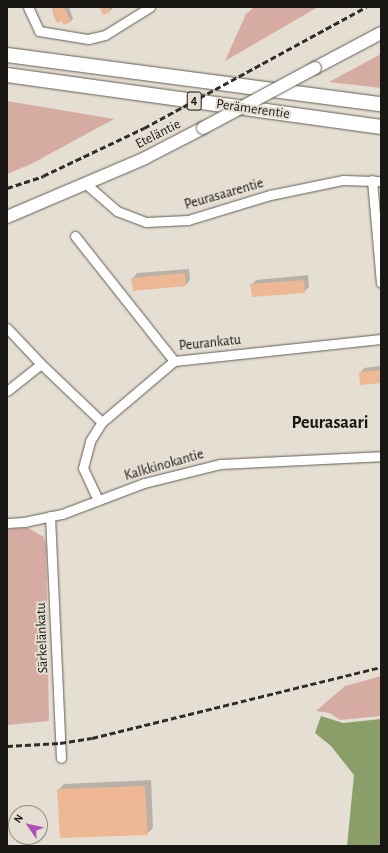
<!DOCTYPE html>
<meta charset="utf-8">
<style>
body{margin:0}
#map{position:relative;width:388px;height:853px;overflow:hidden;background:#e5ded3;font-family:"Alegreya Sans",sans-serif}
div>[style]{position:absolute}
.green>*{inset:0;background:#d6aba2}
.water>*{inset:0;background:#899e68}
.shadow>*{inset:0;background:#0003}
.building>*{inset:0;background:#edb893}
.roads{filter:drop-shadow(0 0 1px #635d53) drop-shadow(0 0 1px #635d53)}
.minor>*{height:9px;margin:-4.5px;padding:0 4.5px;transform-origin:4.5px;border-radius:4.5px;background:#fff}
.major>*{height:12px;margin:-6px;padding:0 6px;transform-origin:6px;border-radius:6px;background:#fff}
.highway>*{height:14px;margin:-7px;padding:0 7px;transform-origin:7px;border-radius:7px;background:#fff}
.rail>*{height:2.5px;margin-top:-1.25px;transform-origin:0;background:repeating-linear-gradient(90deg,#312e2a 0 6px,transparent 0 9px)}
.bridges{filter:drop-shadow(0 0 1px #635d53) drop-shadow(0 0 1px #635d53)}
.major-bridge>*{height:12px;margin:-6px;padding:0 6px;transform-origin:6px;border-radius:6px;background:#fff}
span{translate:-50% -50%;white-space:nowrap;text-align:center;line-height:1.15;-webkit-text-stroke:4px #e5ded3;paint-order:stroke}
.shield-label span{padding:1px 3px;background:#e5ded3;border:1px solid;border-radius:3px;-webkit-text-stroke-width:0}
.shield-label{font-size:13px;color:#191713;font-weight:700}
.street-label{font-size:14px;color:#191713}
.district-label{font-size:18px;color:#191713;font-weight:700}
.frame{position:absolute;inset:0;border:8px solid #191713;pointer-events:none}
.north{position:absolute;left:8px;top:805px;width:40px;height:40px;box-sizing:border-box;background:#e5ded3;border:1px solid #938e86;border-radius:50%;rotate:304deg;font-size:11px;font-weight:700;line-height:16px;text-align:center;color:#191713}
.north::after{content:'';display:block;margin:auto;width:14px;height:18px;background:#ae50ba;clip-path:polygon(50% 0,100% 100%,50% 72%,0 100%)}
</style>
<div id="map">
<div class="green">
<div style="clip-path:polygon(254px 7px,318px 7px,225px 61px,246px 14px)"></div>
<div style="clip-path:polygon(381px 54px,381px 88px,329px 82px)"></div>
<div style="clip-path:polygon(7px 101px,114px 119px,31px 164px,7px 174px)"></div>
<div style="clip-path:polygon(28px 528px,44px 537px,46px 546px,49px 721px,7px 725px,7px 529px)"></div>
<div style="clip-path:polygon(381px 676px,381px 716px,340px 720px,330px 713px,316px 711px,345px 686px)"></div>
</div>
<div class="water">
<div style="clip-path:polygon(321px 716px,343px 723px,381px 719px,381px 846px,347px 846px,354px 775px,331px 746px,315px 733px)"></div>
</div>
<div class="shadow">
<div style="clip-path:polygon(52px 7px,69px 7px,73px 19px,70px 22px,54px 16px)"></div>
<div style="clip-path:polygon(101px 7px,112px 7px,113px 8px,110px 11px)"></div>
<div style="clip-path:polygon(189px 269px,190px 280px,186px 285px,133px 278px,137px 273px)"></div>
<div style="clip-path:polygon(308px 275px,309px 287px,304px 292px,251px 285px,256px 280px)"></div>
<div style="clip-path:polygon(381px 366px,381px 382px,360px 373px,364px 368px)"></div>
<div style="clip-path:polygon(151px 780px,153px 828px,147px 834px,58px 790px,64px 784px)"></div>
</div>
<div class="building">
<div style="clip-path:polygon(50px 7px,64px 7px,71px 22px,63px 25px,62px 21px,57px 23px,53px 15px,55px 15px,53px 8px)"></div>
<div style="clip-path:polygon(100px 7px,109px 7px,110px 12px,103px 15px)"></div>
<div style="clip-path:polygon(185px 273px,186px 286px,133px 291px,131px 278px)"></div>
<div style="clip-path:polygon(304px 280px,305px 293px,252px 297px,250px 284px)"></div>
<div style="clip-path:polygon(381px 370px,381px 383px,360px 385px,359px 372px)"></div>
<div style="clip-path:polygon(145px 786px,148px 835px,60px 838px,57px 789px)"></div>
</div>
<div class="roads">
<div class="minor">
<div style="left:28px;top:7px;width:26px;rotate:65deg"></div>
<div style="left:39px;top:31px;width:50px;rotate:9.3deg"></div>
<div style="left:88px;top:39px;width:17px;rotate:-13deg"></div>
<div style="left:105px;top:35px;width:53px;rotate:-31.9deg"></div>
<div style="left:372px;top:180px;width:103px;rotate:85deg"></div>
<div style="left:86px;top:184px;width:41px;rotate:41.1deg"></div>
<div style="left:117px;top:211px;width:31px;rotate:21deg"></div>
<div style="left:146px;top:222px;width:42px;rotate:-2.7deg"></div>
<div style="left:188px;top:220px;width:86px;rotate:-17deg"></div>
<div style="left:270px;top:195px;width:75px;rotate:-11.6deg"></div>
<div style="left:343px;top:180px;width:38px;rotate:2deg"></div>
<div style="left:75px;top:236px;width:159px;rotate:51.6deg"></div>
<div style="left:7px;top:328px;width:50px;rotate:46.6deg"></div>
<div style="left:41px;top:364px;width:84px;rotate:43.6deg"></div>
<div style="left:7px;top:391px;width:43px;rotate:-38.5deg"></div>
<div style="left:98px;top:500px;width:35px;rotate:-115deg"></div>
<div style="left:83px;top:468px;width:28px;rotate:-75deg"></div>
<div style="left:90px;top:441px;width:22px;rotate:-58deg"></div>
<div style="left:102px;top:422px;width:94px;rotate:-40.3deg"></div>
<div style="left:174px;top:361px;width:208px;rotate:-6.1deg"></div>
<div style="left:50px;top:516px;width:242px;rotate:87.4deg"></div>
<div style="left:7px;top:523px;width:17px;rotate:-3deg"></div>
<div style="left:24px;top:522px;width:39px;rotate:-12deg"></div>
<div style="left:62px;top:514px;width:88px;rotate:-20.7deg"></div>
<div style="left:144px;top:483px;width:78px;rotate:-14deg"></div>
<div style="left:220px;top:464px;width:161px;rotate:-2.8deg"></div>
</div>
<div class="major">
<div style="left:315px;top:68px;width:75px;rotate:-27.9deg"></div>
<div style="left:7px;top:217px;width:150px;rotate:-23.1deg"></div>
<div style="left:145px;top:158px;width:65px;rotate:-27.3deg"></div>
</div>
<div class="highway">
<div style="left:7px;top:55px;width:377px;rotate:7.5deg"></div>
<div style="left:7px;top:75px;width:378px;rotate:7.9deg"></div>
</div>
</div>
<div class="rail">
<div style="left:7px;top:188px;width:38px;rotate:-18deg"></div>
<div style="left:43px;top:176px;width:112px;rotate:-25.4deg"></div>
<div style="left:144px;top:128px;width:253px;rotate:-28.6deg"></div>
<div style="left:7px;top:746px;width:53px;rotate:-3.2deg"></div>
<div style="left:60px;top:743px;width:32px;rotate:-9deg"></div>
<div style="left:92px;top:738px;width:298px;rotate:-13.8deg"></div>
</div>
<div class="bridges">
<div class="major-bridge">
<div style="left:203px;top:128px;width:127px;rotate:-28.2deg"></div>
</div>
</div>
<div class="shield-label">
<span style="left:194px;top:101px">4</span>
</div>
<div class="street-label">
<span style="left:253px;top:109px;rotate:8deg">Perämerentie</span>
<span style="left:158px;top:134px;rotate:-27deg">Eteläntie</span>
<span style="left:224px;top:194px;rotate:-16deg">Peurasaarentie</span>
<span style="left:210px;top:343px;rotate:-6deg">Peurankatu</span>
<span style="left:164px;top:465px;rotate:-16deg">Kalkkinokantie</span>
<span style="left:42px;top:638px;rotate:-92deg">Särkelänkatu</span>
</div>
<div class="district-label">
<span style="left:330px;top:423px">Peurasaari</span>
</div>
<div class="frame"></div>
<div class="north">N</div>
</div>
